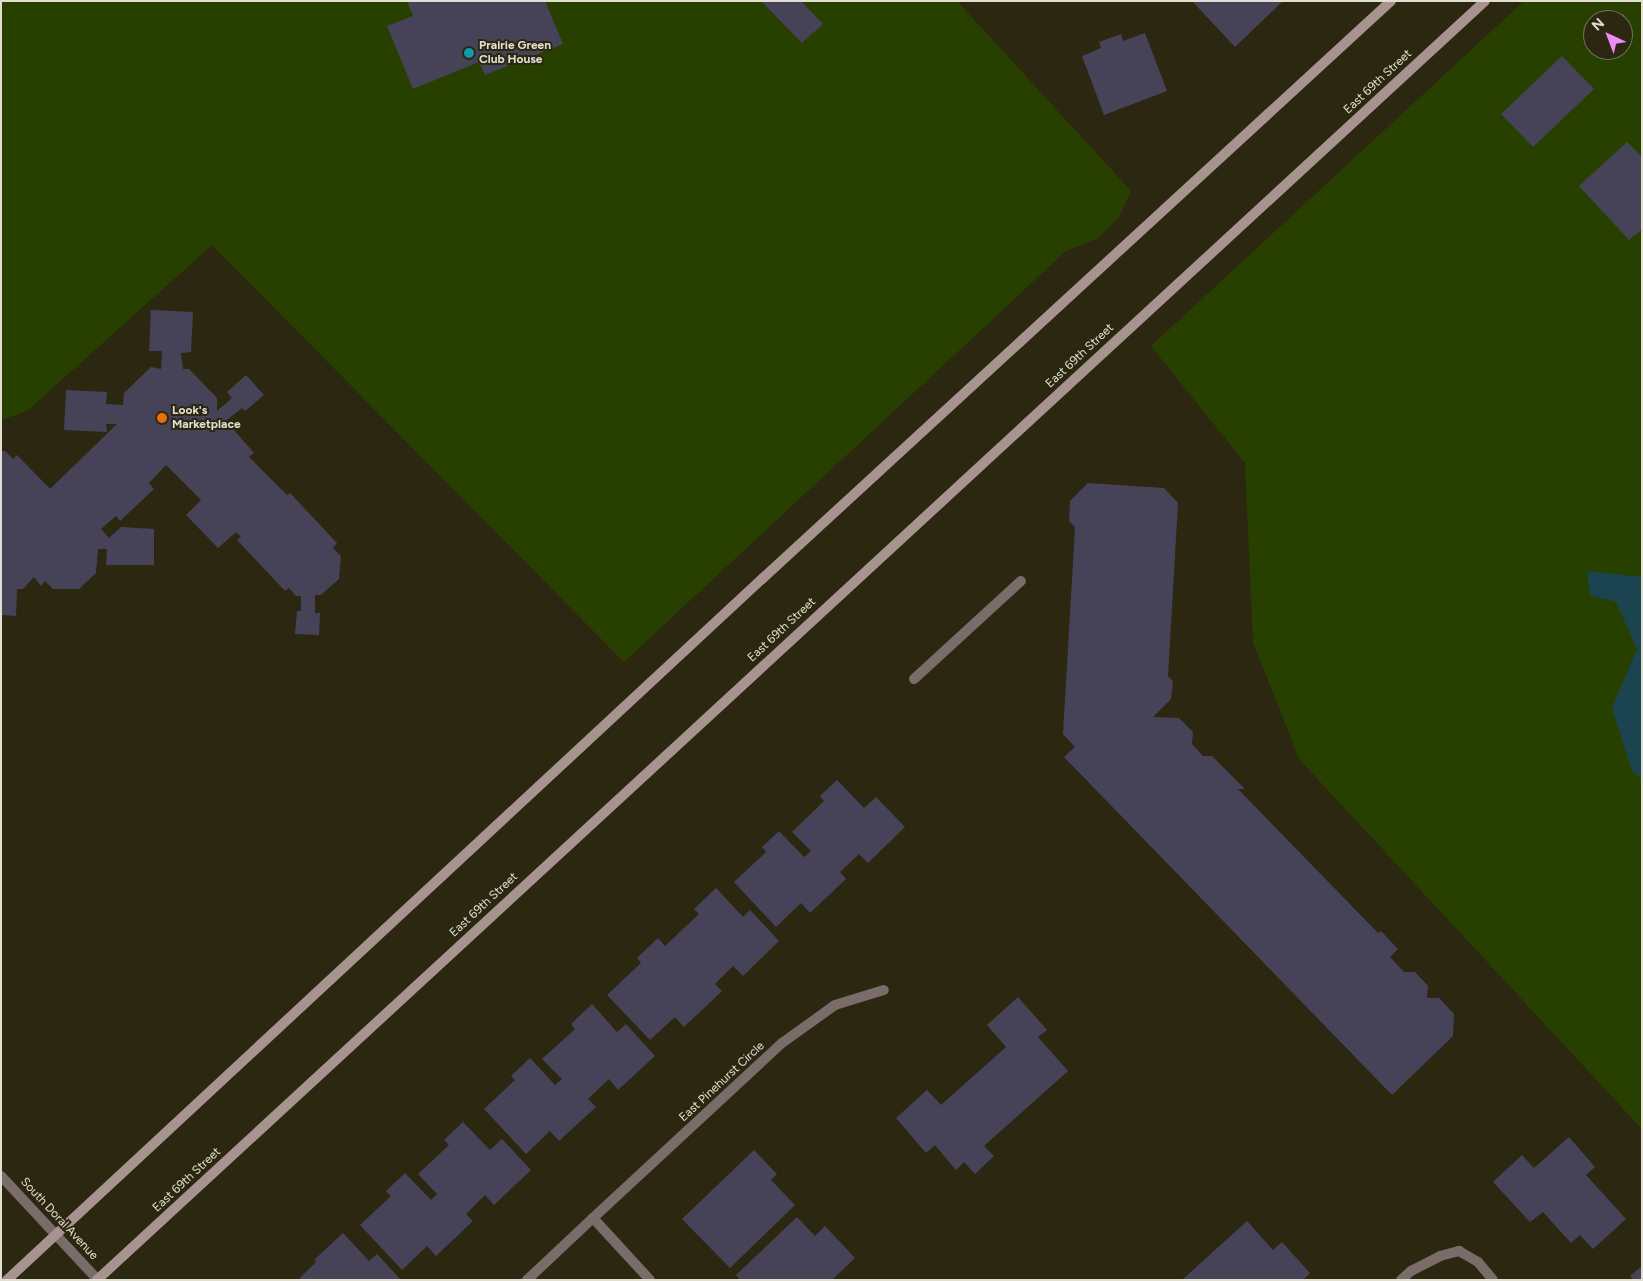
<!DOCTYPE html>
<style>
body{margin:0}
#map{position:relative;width:1643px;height:1281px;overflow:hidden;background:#2c2711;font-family:Figtree,sans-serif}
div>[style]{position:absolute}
.green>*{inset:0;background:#274000}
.water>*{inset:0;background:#1b4350}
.building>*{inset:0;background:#464359}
.lane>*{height:10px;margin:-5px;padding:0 5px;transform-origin:5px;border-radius:5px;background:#796c69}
.street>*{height:10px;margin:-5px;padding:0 5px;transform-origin:5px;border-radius:5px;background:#796c69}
.secondary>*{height:10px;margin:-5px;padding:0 5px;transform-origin:5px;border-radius:5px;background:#a7938f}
.dots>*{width:14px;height:14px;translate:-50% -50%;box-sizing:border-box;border:2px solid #2c2711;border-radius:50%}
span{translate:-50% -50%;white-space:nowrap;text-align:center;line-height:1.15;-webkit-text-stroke:4px #2c2711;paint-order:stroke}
.poi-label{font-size:12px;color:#e1dfd1;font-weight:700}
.left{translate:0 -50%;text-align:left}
.street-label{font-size:12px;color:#e1dfd1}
.frame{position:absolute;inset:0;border:2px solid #e1dfd1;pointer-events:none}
.north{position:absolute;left:1583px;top:10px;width:50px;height:50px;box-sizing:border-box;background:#2c2711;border:1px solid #74715e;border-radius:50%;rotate:317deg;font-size:14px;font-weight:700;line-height:20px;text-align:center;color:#e1dfd1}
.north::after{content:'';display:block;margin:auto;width:18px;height:22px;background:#ec8cfa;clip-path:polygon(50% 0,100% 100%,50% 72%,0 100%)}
</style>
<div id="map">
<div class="green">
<div style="clip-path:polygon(1px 1px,957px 1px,1131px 191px,1118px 219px,1098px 238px,1066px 251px,624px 662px,212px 245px,27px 411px,1px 420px)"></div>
<div style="clip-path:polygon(evenodd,1524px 1px,1642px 1px,1642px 1129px,1299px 759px,1253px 642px,1245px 463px,1151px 346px,1524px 1px,1593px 20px,1623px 20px,1623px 50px,1593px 50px,1593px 20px)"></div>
</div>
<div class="water">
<div style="clip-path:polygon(1587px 571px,1642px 577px,1642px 779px,1632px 771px,1612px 708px,1637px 649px,1616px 602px,1590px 595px)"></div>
</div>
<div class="building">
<div style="clip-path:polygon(407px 1px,545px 1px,563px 44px,485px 75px,479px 62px,413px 89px,387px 26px,413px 16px)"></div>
<div style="clip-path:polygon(761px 1px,801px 1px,823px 24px,802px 43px)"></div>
<div style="clip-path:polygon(1192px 1px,1283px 1px,1235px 47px)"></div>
<div style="clip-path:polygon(1145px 33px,1167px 91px,1104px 115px,1082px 56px,1101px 48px,1099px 42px,1121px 34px,1123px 41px)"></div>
<div style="clip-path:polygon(1562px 56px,1594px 89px,1533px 147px,1501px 114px)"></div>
<div style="clip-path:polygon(1627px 142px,1642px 157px,1642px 229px,1629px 240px,1579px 186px)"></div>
<div style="clip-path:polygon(151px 310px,193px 312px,191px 352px,181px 353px,183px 369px,189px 369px,217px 398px,217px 411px,232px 398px,227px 392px,246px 375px,264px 395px,245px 411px,242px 408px,226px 421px,254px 453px,249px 457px,287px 495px,290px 493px,337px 543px,333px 548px,341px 556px,339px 579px,321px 595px,315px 595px,315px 613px,320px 613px,319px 635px,295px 634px,297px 611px,301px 611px,301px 596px,296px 596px,289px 588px,285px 591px,237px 540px,241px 537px,236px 532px,218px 548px,186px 515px,201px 500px,166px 465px,149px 483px,154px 489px,120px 521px,116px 516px,101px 529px,109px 538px,121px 527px,154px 529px,154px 565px,106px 565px,107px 549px,98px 549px,96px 573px,79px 589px,53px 589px,45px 581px,41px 586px,34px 577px,23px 589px,17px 589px,16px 616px,1px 615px,1px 451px,5px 451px,13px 459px,17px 455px,50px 489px,117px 424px,106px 424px,107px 432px,64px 430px,66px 390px,107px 392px,106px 404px,123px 405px,124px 393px,151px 367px,161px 369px,162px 351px,149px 351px)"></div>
<div style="clip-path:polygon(1088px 483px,1164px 488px,1178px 503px,1168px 676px,1173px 681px,1171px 699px,1153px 717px,1179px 718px,1193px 732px,1192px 744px,1203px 756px,1212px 756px,1245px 789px,1238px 789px,1378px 933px,1381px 931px,1398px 949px,1390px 957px,1404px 972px,1415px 972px,1428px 986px,1427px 998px,1439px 998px,1454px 1014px,1453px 1036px,1392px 1095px,1064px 757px,1075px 747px,1063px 734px,1075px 527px,1069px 521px,1070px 501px)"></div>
<div style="clip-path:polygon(837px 780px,864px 808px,876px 797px,905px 827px,868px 863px,859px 854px,840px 872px,846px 879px,810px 913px,801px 903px,776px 927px,734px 882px,766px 852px,762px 847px,779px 831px,804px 857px,811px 851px,792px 832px,824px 801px,820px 796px)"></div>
<div style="clip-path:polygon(716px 888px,743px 917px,750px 910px,779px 941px,743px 976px,733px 966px,715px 984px,722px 991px,684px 1027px,675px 1017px,650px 1040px,607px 995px,641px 963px,637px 958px,658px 938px,665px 946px,699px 914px,694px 909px)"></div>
<div style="clip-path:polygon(1018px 997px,1047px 1030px,1038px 1037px,1068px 1071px,984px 1146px,994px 1156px,975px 1174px,964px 1162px,956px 1170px,935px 1145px,926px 1153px,896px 1118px,927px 1090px,941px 1105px,1006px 1047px,987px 1025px)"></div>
<div style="clip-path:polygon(592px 1004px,617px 1032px,626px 1024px,655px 1056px,618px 1090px,609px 1079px,588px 1099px,596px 1107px,559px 1141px,550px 1131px,526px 1154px,484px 1109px,515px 1080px,511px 1076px,530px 1058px,555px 1085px,562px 1079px,542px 1059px,575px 1029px,571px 1024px)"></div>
<div style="clip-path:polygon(463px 1122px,490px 1150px,502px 1139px,531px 1170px,494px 1205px,485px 1195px,466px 1214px,473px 1221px,436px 1256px,427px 1246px,402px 1270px,360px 1225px,391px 1196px,386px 1191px,405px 1173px,431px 1200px,437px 1194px,418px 1174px,449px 1145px,444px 1140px)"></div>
<div style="clip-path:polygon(1569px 1137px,1595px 1167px,1586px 1175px,1626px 1219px,1593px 1249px,1580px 1235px,1571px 1243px,1543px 1212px,1530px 1222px,1493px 1182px,1522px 1155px,1534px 1168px)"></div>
<div style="clip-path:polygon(754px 1150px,777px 1174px,771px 1180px,795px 1205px,730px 1268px,682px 1219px)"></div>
<div style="clip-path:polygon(797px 1217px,815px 1236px,825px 1226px,855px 1258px,832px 1280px,740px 1280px,736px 1275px)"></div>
<div style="clip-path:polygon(1247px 1221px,1273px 1250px,1282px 1242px,1310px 1273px,1303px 1280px,1182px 1280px)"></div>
<div style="clip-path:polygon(343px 1233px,369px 1261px,377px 1254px,401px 1280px,298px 1280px,316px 1262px,314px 1260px)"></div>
<div style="clip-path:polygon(1642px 1266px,1642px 1280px,1633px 1280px,1630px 1276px)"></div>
</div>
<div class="lane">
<div style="left:914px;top:679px;width:145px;rotate:-42.5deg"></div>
</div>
<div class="street">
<div style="left:1px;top:1176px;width:142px;rotate:47deg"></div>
<div style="left:593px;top:1218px;width:258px;rotate:-42.8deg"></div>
<div style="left:782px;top:1043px;width:65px;rotate:-35.6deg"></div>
<div style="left:835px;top:1005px;width:51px;rotate:-17deg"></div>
<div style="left:527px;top:1280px;width:91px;rotate:-43.2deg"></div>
<div style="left:593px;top:1218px;width:84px;rotate:47.4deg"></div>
<div style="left:1401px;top:1280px;width:13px;rotate:-42deg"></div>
<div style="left:1411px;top:1271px;width:33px;rotate:-27deg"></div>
<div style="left:1440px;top:1256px;width:20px;rotate:-15deg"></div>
<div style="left:1459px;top:1251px;width:22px;rotate:30deg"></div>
<div style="left:1478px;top:1262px;width:23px;rotate:50deg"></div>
</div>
<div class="secondary">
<div style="left:7px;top:1280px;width:1030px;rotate:-42.88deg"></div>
<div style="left:762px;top:579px;width:854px;rotate:-42.58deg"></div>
<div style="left:97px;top:1280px;width:1887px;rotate:-42.66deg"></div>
</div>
<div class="dots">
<div style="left:469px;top:53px;background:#0f9aa8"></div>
<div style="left:162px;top:418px;background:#e8710a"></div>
</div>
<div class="poi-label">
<span class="left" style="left:479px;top:53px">Prairie Green<br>Club House</span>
<span class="left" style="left:172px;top:418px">Look's<br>Marketplace</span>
</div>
<div class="street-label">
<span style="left:1378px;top:82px;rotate:-43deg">East 69th Street</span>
<span style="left:1080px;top:356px;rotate:-43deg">East 69th Street</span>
<span style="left:782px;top:630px;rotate:-43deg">East 69th Street</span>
<span style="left:484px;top:905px;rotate:-43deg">East 69th Street</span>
<span style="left:722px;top:1082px;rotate:-43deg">East Pinehurst Circle</span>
<span style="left:187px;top:1180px;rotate:-43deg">East 69th Street</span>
<span style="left:59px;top:1219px;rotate:47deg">South Doral Avenue</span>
</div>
<div class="frame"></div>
<div class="north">N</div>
</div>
